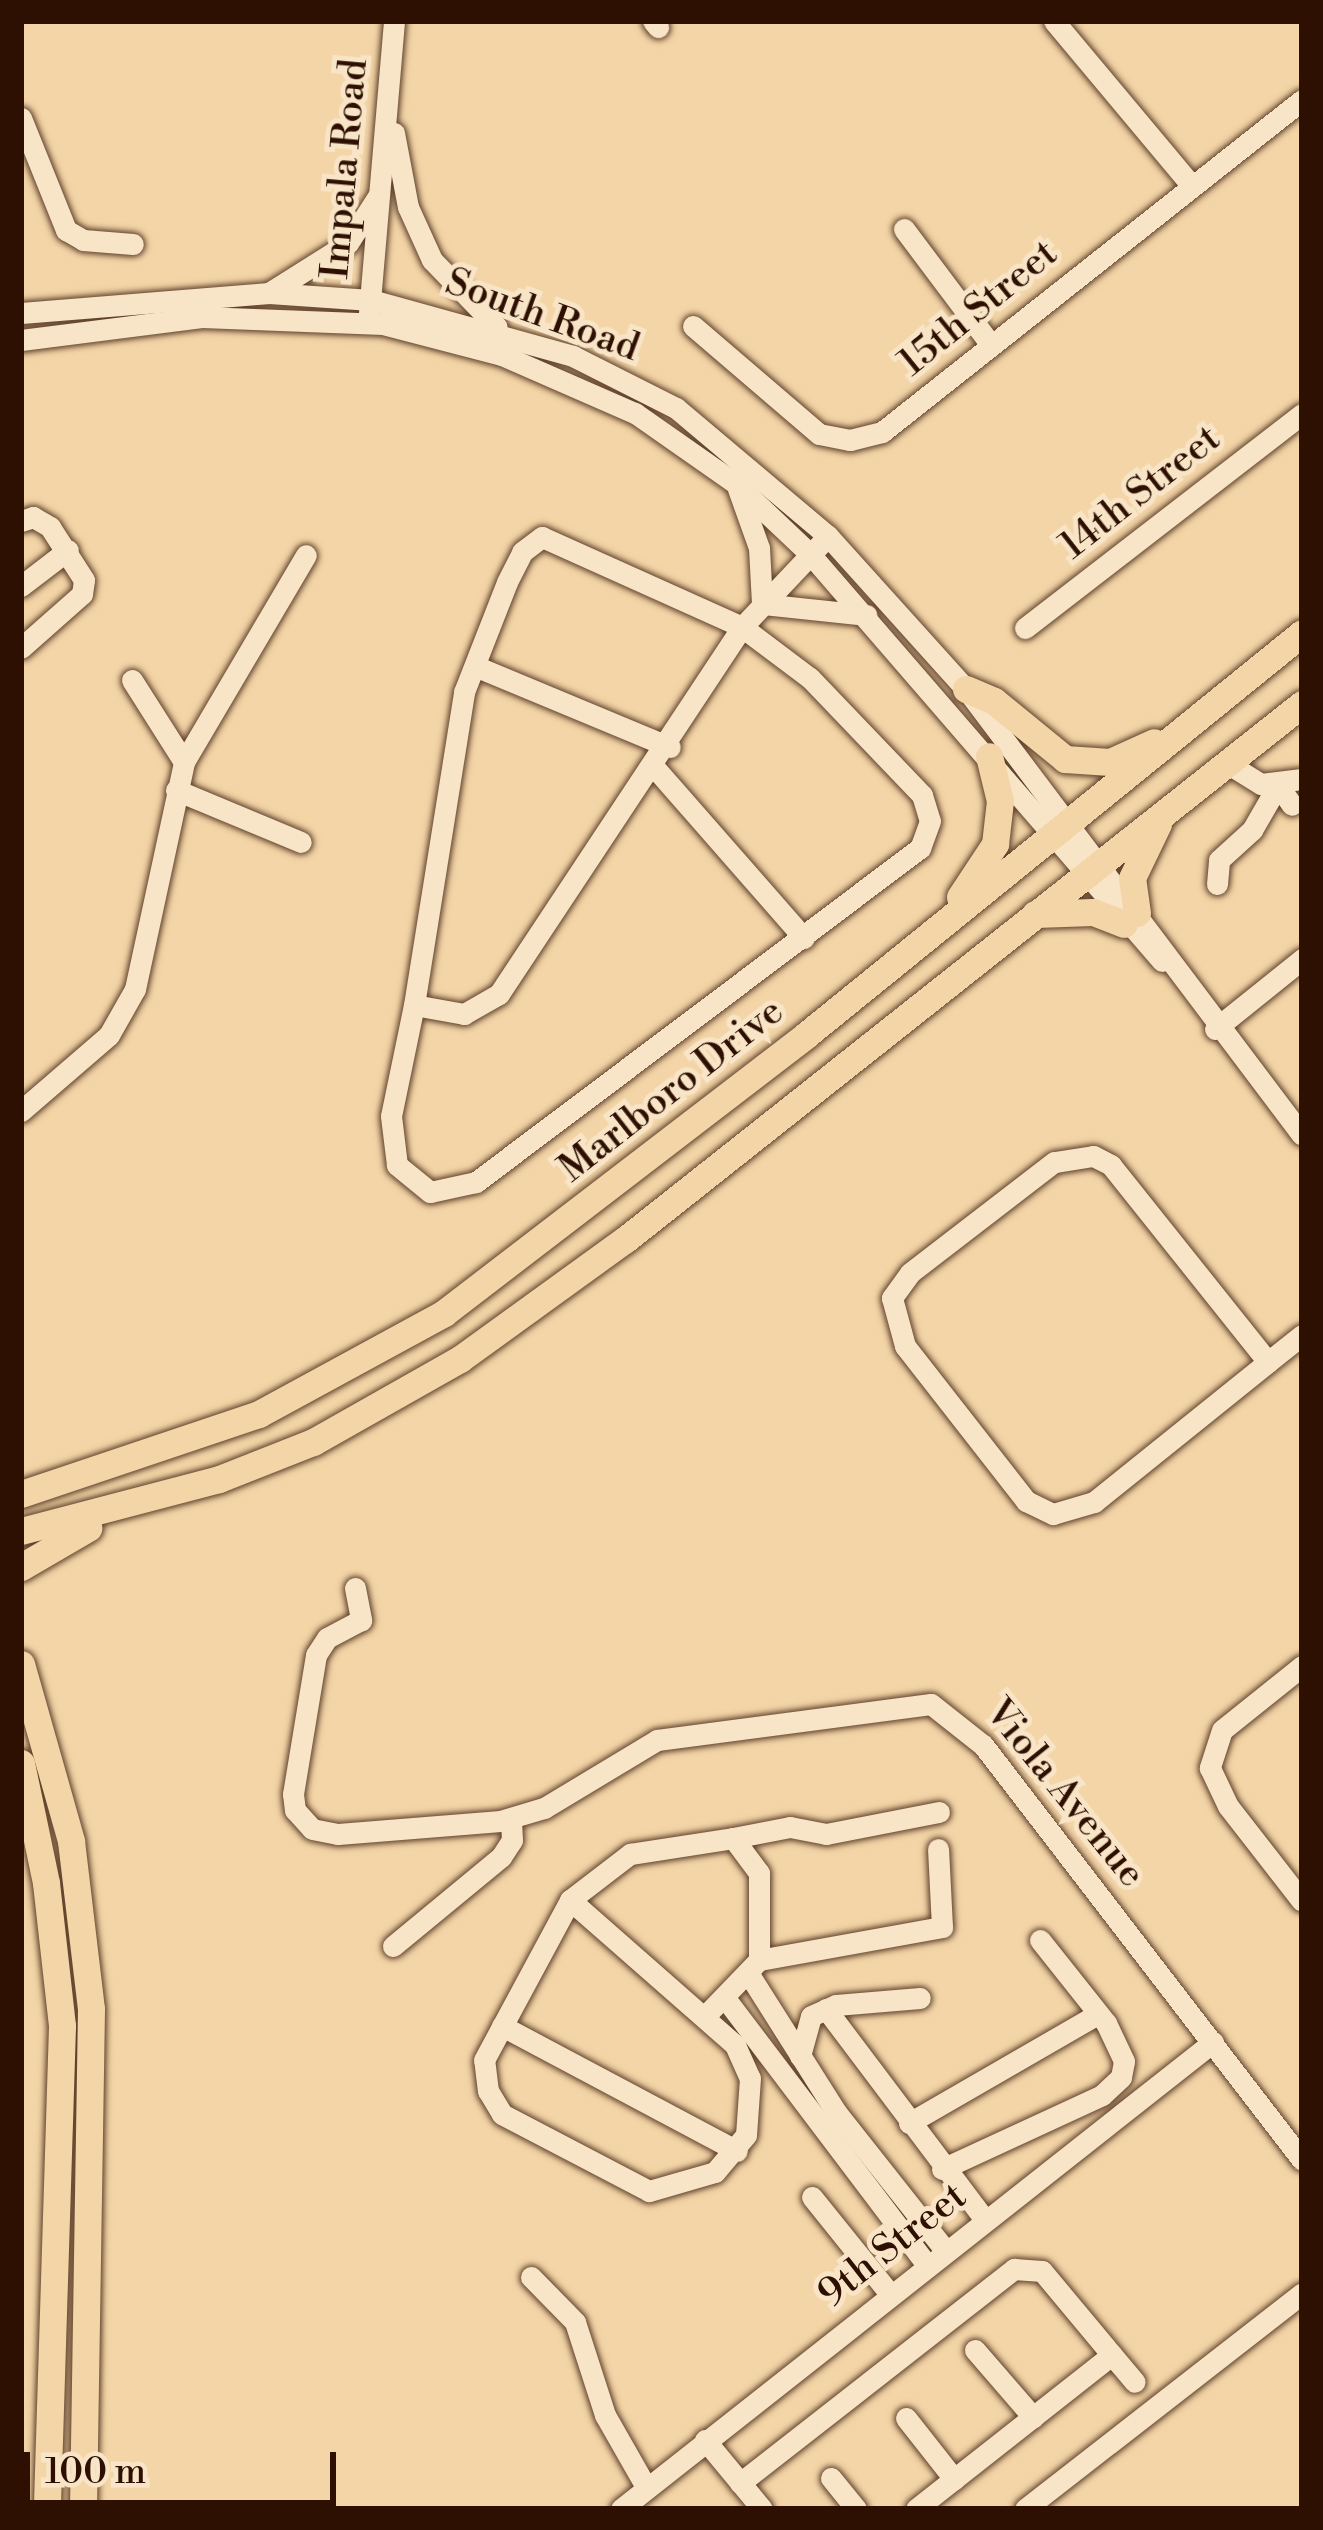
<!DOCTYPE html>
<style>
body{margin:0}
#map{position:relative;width:1323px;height:2530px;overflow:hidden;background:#f4d5a7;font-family:"Libre Bodoni",serif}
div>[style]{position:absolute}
.roads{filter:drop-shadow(0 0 3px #5f412b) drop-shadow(0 0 3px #5f412b)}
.minor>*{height:21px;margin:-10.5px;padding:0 10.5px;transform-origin:10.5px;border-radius:10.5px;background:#f8e4c6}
.major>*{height:27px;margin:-13.5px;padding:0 13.5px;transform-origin:13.5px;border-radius:13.5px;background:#f4d5a7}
span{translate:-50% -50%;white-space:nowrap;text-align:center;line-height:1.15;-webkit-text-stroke:10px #f8e4c6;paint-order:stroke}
.street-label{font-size:39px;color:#2d1002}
.frame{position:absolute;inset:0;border:24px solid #2d1002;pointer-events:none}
.scale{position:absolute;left:24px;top:2452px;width:312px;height:54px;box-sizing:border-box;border:6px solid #2d1002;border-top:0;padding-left:15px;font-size:36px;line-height:42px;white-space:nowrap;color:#2d1002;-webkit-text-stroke:9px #f8e4c6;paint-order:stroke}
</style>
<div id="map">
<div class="roads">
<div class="minor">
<div style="left:653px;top:21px;width:8px;rotate:50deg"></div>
<div style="left:1054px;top:21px;width:215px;rotate:50.1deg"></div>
<div style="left:21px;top:118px;width:121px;rotate:68.1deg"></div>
<div style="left:66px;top:230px;width:20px;rotate:30deg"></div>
<div style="left:83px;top:240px;width:50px;rotate:4.6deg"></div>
<div style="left:394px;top:133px;width:75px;rotate:79.3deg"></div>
<div style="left:408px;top:207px;width:58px;rotate:65.6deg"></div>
<div style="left:432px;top:260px;width:93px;rotate:45.9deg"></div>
<div style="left:904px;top:229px;width:145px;rotate:53.1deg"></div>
<div style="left:269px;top:293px;width:93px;rotate:-32.3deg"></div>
<div style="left:348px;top:243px;width:56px;rotate:-57.4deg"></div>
<div style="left:21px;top:313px;width:249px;rotate:-4.6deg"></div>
<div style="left:269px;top:293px;width:102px;rotate:3.9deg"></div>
<div style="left:371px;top:300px;width:210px;rotate:15.5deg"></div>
<div style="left:573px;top:356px;width:115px;rotate:26.8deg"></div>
<div style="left:676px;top:408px;width:199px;rotate:40.1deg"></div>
<div style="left:828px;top:536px;width:206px;rotate:48deg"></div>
<div style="left:966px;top:689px;width:558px;rotate:53.01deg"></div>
<div style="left:369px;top:313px;width:293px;rotate:-85.1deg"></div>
<div style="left:693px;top:326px;width:166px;rotate:40.6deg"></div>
<div style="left:819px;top:434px;width:32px;rotate:11deg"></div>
<div style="left:850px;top:440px;width:33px;rotate:-14deg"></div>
<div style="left:882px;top:432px;width:535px;rotate:-38.33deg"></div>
<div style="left:21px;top:340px;width:182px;rotate:-7.2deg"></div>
<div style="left:202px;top:317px;width:181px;rotate:2.2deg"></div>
<div style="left:383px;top:324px;width:123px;rotate:14.6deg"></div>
<div style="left:502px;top:355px;width:145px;rotate:23.6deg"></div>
<div style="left:635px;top:413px;width:122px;rotate:35deg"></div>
<div style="left:735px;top:483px;width:103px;rotate:43.4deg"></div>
<div style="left:810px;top:554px;width:538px;rotate:49.14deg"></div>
<div style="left:738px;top:489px;width:63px;rotate:70.4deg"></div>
<div style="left:759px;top:548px;width:56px;rotate:86.9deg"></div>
<div style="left:762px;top:604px;width:105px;rotate:6deg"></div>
<div style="left:21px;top:521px;width:13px;rotate:-18deg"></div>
<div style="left:33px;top:517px;width:20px;rotate:30deg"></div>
<div style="left:50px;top:527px;width:63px;rotate:57.3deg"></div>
<div style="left:84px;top:580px;width:14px;rotate:98deg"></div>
<div style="left:82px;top:594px;width:81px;rotate:138.5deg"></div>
<div style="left:21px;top:586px;width:59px;rotate:-37.5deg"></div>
<div style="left:1025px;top:628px;width:350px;rotate:-37.7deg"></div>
<div style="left:475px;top:666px;width:211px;rotate:22.6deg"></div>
<div style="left:184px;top:762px;width:240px;rotate:-59.5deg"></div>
<div style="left:1227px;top:763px;width:40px;rotate:32deg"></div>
<div style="left:1261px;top:784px;width:41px;rotate:-7deg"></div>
<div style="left:655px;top:768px;width:226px;rotate:48.8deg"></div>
<div style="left:176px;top:790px;width:135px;rotate:22.6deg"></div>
<div style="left:1217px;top:884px;width:24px;rotate:-85deg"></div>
<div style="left:1219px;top:860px;width:45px;rotate:-42.3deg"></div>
<div style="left:1252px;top:830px;width:52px;rotate:-60deg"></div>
<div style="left:1278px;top:785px;width:24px;rotate:55deg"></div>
<div style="left:414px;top:1005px;width:317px;rotate:-80.9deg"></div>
<div style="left:464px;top:692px;width:118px;rotate:-68.6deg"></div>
<div style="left:507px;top:582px;width:34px;rotate:-63deg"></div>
<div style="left:522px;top:552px;width:25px;rotate:-37deg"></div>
<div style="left:542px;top:537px;width:219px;rotate:24.2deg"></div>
<div style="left:742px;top:627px;width:85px;rotate:36.9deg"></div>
<div style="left:810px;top:678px;width:162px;rotate:46.3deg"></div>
<div style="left:922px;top:795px;width:27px;rotate:73deg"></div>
<div style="left:930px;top:821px;width:29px;rotate:110deg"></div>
<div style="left:920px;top:848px;width:556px;rotate:143.05deg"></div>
<div style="left:476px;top:1182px;width:47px;rotate:167.7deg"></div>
<div style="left:430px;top:1192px;width:43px;rotate:-140.7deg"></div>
<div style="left:397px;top:1165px;width:49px;rotate:-97deg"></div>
<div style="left:391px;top:1116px;width:113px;rotate:-78.3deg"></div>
<div style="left:414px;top:1005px;width:51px;rotate:10.2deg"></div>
<div style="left:464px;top:1014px;width:40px;rotate:-29.7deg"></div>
<div style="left:499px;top:994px;width:440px;rotate:-56.5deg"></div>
<div style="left:742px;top:627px;width:125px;rotate:-46.6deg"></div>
<div style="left:1215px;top:1029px;width:112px;rotate:-38.8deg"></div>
<div style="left:21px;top:1111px;width:116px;rotate:-40.8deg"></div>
<div style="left:109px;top:1035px;width:53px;rotate:-60.5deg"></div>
<div style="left:135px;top:989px;width:232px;rotate:-77.8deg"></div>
<div style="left:184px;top:762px;width:97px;rotate:-122.4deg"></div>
<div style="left:1268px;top:1362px;width:252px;rotate:-128.6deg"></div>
<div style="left:1111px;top:1165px;width:20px;rotate:-153deg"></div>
<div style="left:1093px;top:1156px;width:39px;rotate:171deg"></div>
<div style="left:1054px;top:1162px;width:182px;rotate:142.4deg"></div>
<div style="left:910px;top:1273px;width:31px;rotate:126deg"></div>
<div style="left:892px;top:1298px;width:50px;rotate:74.8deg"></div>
<div style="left:905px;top:1346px;width:197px;rotate:52deg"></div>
<div style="left:1026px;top:1501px;width:30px;rotate:26deg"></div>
<div style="left:1053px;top:1514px;width:43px;rotate:-16.3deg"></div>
<div style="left:1094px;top:1502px;width:223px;rotate:-38.8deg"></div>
<div style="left:1268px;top:1362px;width:43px;rotate:-38.5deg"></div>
<div style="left:355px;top:1588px;width:33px;rotate:79deg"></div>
<div style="left:361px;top:1620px;width:38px;rotate:152deg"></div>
<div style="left:327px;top:1638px;width:20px;rotate:123deg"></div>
<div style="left:316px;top:1655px;width:141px;rotate:99.4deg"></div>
<div style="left:293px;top:1794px;width:16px;rotate:83deg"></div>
<div style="left:295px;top:1810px;width:25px;rotate:48deg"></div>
<div style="left:312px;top:1829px;width:26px;rotate:11deg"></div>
<div style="left:338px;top:1834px;width:163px;rotate:-4.6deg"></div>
<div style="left:500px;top:1821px;width:46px;rotate:-16.5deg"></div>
<div style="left:544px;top:1808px;width:132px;rotate:-31deg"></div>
<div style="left:657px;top:1740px;width:276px;rotate:-7.5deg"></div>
<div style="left:931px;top:1704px;width:66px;rotate:38.3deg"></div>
<div style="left:983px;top:1745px;width:523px;rotate:52.45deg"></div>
<div style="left:1302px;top:1666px;width:102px;rotate:141.3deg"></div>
<div style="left:1222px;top:1730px;width:40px;rotate:108deg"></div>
<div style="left:1210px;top:1768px;width:42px;rotate:64.7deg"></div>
<div style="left:1228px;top:1806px;width:120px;rotate:52.1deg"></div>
<div style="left:733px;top:1838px;width:58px;rotate:-10.9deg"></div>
<div style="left:790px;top:1827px;width:37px;rotate:11deg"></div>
<div style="left:826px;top:1834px;width:115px;rotate:-11deg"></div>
<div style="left:570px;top:1900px;width:220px;rotate:41.3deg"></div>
<div style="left:735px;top:2045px;width:36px;rotate:66deg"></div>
<div style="left:750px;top:2078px;width:57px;rotate:94deg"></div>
<div style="left:746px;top:2135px;width:48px;rotate:130deg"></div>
<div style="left:715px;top:2172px;width:69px;rotate:163.9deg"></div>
<div style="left:649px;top:2191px;width:166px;rotate:-152.4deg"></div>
<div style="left:502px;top:2114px;width:27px;rotate:-121deg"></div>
<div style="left:488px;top:2091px;width:31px;rotate:-97deg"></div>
<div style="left:484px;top:2060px;width:182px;rotate:-61.7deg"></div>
<div style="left:570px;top:1900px;width:76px;rotate:-37.5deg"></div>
<div style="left:630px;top:1854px;width:104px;rotate:-8.8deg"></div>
<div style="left:733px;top:1838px;width:44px;rotate:53.4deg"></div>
<div style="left:759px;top:1873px;width:87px;rotate:90deg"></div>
<div style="left:759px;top:1960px;width:74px;rotate:133.9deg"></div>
<div style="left:393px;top:1946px;width:140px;rotate:-39.5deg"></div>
<div style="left:501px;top:1857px;width:20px;rotate:-57deg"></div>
<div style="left:512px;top:1840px;width:21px;rotate:-93deg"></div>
<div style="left:759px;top:1960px;width:186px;rotate:-10.2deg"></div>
<div style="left:942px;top:1927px;width:78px;rotate:-92.9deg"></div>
<div style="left:750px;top:1976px;width:161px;rotate:57.7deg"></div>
<div style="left:836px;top:2112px;width:176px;rotate:51.7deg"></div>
<div style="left:725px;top:1998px;width:335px;rotate:52.9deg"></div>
<div style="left:826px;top:2009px;width:263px;rotate:53deg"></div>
<div style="left:502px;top:2026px;width:266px;rotate:28deg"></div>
<div style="left:800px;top:2056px;width:41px;rotate:-74.6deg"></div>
<div style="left:811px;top:2016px;width:27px;rotate:-24deg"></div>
<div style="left:836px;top:2005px;width:84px;rotate:-4.8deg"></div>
<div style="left:909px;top:2123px;width:218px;rotate:-30deg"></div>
<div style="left:942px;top:2169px;width:176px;rotate:-24.8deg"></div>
<div style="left:1102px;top:2095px;width:26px;rotate:-43deg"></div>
<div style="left:1121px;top:2077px;width:16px;rotate:-79deg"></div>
<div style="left:1124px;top:2061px;width:42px;rotate:-115.3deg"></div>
<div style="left:1106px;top:2023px;width:106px;rotate:-128.5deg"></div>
<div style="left:812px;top:2197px;width:124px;rotate:51.2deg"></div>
<div style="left:531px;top:2277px;width:63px;rotate:45.6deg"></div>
<div style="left:575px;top:2322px;width:98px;rotate:72.1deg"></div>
<div style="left:605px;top:2415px;width:83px;rotate:60.3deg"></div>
<div style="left:975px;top:2350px;width:89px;rotate:49.1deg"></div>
<div style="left:906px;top:2418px;width:78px;rotate:51.8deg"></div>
<div style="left:705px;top:2440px;width:89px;rotate:50.4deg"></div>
<div style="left:831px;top:2478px;width:40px;rotate:51deg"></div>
<div style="left:740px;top:2483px;width:348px;rotate:-38deg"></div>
<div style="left:1014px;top:2269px;width:28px;rotate:4deg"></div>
<div style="left:1042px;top:2271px;width:109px;rotate:50.2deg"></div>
<div style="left:621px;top:2509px;width:754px;rotate:-38.27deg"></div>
<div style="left:916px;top:2509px;width:249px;rotate:-38.2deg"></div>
<div style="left:1112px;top:2355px;width:35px;rotate:50deg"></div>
<div style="left:1025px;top:2509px;width:351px;rotate:-37.9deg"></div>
</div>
<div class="major">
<div style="left:966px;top:689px;width:30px;rotate:23deg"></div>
<div style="left:994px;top:701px;width:92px;rotate:39.2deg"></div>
<div style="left:1065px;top:759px;width:45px;rotate:3.8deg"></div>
<div style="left:1110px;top:762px;width:48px;rotate:-24.4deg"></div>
<div style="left:960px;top:897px;width:64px;rotate:-56.6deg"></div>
<div style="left:995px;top:844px;width:43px;rotate:-83.4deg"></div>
<div style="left:1000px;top:801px;width:46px;rotate:-103.7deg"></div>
<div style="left:1137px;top:913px;width:35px;rotate:-98deg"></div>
<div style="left:1132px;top:878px;width:60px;rotate:-64.3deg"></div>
<div style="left:1035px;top:914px;width:58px;rotate:-2deg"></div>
<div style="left:1093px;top:912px;width:33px;rotate:21deg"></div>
<div style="left:21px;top:1494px;width:251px;rotate:-18.6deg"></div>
<div style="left:259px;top:1414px;width:211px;rotate:-28.6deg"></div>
<div style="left:444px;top:1313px;width:456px;rotate:-37.5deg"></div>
<div style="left:806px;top:1035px;width:638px;rotate:-39.02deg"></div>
<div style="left:21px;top:1531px;width:205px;rotate:-14.7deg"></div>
<div style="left:219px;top:1479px;width:101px;rotate:-21.5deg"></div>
<div style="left:313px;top:1442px;width:169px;rotate:-29.5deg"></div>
<div style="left:460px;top:1359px;width:205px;rotate:-35.9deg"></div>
<div style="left:626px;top:1239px;width:862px;rotate:-38.36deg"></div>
<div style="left:21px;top:1567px;width:78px;rotate:-30.2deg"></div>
<div style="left:21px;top:1664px;width:184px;rotate:74.2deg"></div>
<div style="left:71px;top:1841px;width:169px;rotate:83.2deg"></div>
<div style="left:91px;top:2009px;width:500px;rotate:90.92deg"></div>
<div style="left:21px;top:1763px;width:123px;rotate:78.2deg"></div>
<div style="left:46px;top:1883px;width:144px;rotate:83.6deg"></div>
<div style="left:62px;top:2026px;width:483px;rotate:91.8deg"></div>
</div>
</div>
<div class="street-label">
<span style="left:346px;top:169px;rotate:-85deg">Impala Road</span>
<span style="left:979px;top:309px;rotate:-39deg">15th Street</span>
<span style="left:542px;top:316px;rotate:20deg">South Road</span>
<span style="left:1141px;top:493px;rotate:-38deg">14th Street</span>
<span style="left:672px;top:1091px;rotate:-38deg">Marlboro Drive</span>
<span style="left:1064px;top:1794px;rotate:51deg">Viola Avenue</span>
<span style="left:893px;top:2246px;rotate:-38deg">9th Street</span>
</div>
<div class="frame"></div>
<div class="scale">100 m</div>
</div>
